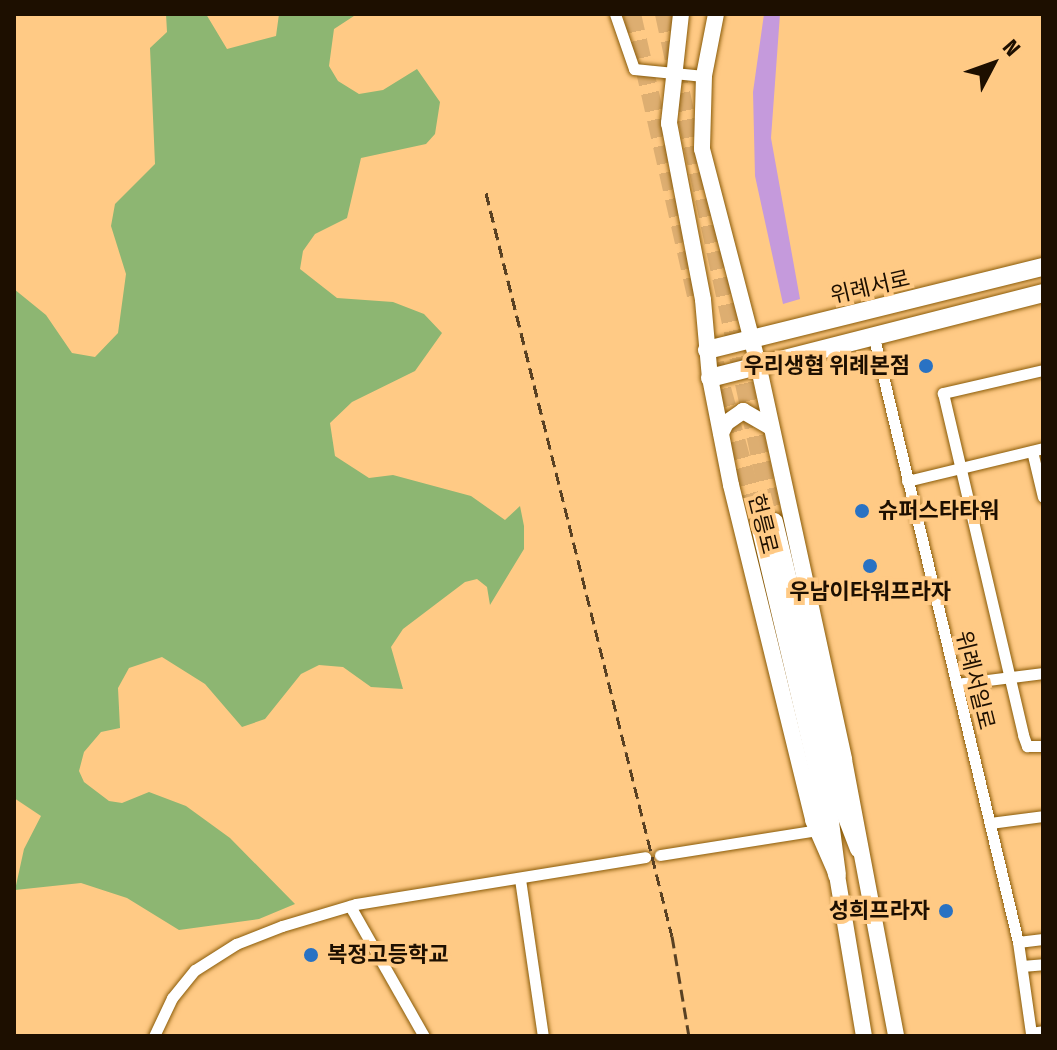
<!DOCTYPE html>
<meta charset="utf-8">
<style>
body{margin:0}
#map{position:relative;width:1057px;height:1050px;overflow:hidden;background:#ffca85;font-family:"Fira Sans Condensed","Noto Sans KR",sans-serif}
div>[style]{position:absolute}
.forest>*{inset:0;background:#8db672}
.water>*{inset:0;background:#c59adc}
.primary-tunnel>*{height:18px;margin-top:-9px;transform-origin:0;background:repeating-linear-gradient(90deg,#ddae71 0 18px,transparent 0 27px)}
.roads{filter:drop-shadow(0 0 2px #8a5b08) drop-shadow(0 0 2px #8a5b08)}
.street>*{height:11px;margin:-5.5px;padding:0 5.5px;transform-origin:5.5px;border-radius:5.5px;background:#fff}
.secondary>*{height:16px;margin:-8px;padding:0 8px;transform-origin:8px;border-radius:8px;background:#fff}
.primary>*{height:18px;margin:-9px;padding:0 9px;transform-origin:9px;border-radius:9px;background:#fff}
.rail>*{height:3px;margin-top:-1.5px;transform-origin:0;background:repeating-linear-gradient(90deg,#594123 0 12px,transparent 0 18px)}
.dots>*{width:22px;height:22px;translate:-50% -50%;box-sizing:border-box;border:4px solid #ffca85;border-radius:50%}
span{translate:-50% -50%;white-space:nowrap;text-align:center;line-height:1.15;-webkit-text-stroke:8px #ffca85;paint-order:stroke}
.street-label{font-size:22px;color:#1d0f00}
.poi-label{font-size:22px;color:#1d0f00;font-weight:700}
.right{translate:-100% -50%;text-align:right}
.left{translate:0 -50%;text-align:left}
.frame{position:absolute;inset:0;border:16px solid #1d0f00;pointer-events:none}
.north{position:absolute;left:953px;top:24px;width:80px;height:80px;-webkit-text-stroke:6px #ffca85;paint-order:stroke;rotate:49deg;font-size:22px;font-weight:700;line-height:32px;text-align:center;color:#1d0f00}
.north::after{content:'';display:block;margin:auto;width:28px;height:36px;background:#1d0f00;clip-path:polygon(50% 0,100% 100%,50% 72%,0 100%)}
</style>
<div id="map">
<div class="forest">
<div style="clip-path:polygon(166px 14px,206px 14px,227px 49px,276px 36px,279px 14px,357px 14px,334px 29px,329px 66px,338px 81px,359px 94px,383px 90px,417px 69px,440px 102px,435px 134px,426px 144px,361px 158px,347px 218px,315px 234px,303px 251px,300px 269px,337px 298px,393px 302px,424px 314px,442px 333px,415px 371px,352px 402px,330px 423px,335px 456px,369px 478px,393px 475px,471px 496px,505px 520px,520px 506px,524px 526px,524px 549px,490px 605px,487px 587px,477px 579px,465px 582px,403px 629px,391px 647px,403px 689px,371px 687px,343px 667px,319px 665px,301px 674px,265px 719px,242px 727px,205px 684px,162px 657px,129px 668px,118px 688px,120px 728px,101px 732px,84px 752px,79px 771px,84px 782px,109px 801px,122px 803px,149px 792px,186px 806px,230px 838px,295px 904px,259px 919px,179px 930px,127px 898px,81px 883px,15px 890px,24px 849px,41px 816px,14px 798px,14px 289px,46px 315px,72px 353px,95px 357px,118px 333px,126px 274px,111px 226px,115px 204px,155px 164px,150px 48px,167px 32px)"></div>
</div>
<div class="water">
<div style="clip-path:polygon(764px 14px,780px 14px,771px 138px,800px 299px,783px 304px,755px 176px,753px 92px)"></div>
</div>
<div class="primary-tunnel">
<div style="left:632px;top:14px;width:293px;rotate:77.2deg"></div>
<div style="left:664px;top:14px;width:520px;rotate:77.78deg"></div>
<div style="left:715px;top:363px;width:169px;rotate:74.6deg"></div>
</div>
<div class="roads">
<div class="street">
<div style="left:615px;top:14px;width:58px;rotate:70.9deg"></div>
<div style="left:634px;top:69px;width:70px;rotate:5.7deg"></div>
<div style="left:874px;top:338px;width:621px;rotate:76.59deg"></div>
<div style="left:1018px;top:942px;width:92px;rotate:81.9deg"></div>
<div style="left:1031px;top:1033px;width:12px;rotate:-9deg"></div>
<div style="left:1043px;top:370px;width:103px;rotate:167deg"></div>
<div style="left:943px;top:393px;width:351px;rotate:76.8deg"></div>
<div style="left:1023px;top:735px;width:12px;rotate:70deg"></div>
<div style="left:1027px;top:746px;width:16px"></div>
<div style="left:1032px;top:451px;width:47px;rotate:76.6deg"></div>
<div style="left:907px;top:481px;width:140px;rotate:-13.6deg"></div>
<div style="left:956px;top:684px;width:88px;rotate:-7.2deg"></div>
<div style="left:990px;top:823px;width:53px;rotate:-7.5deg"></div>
<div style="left:660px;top:855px;width:160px;rotate:-9deg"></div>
<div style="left:520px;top:879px;width:159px;rotate:81.7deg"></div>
<div style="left:350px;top:906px;width:150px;rotate:60.4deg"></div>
<div style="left:1018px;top:942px;width:25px;rotate:-7deg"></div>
<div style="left:1022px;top:966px;width:21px;rotate:-5deg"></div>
<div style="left:154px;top:1036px;width:42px;rotate:-64.7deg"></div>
<div style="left:172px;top:998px;width:36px;rotate:-51deg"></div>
<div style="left:195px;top:970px;width:49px;rotate:-32.4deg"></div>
<div style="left:236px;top:944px;width:49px;rotate:-21.4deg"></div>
<div style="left:282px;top:926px;width:77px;rotate:-16.6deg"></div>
<div style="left:356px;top:904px;width:293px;rotate:-9.2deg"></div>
</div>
<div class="secondary">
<div style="left:681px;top:14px;width:110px;rotate:96.3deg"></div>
<div style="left:669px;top:123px;width:180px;rotate:79.1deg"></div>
<div style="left:703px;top:300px;width:78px;rotate:84.9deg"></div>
<div style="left:710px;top:378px;width:109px;rotate:78.9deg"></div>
<div style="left:731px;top:485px;width:345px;rotate:76.2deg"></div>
<div style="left:813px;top:820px;width:60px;rotate:66.4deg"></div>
<div style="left:837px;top:875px;width:163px;rotate:80.5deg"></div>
<div style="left:716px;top:14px;width:63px;rotate:101deg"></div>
<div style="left:704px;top:76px;width:73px;rotate:91.6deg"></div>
<div style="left:702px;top:149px;width:222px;rotate:75.4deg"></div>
<div style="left:758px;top:364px;width:405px;rotate:77.7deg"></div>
<div style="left:844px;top:760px;width:281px;rotate:79.3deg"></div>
<div style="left:721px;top:433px;width:11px;rotate:-63deg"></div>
<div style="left:726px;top:423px;width:21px;rotate:-35deg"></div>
<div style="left:743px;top:411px;width:32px;rotate:30deg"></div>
</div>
<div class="primary">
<div style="left:707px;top:350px;width:346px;rotate:-13.9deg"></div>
<div style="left:710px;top:378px;width:344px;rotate:-14.3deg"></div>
<div style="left:774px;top:522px;width:288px;rotate:76.5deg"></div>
<div style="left:841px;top:802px;width:50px;rotate:69deg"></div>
<div style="left:760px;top:526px;width:304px;rotate:76.7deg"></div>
<div style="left:830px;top:822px;width:53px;rotate:82.5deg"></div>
</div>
</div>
<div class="rail">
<div style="left:486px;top:193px;width:766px;rotate:75.95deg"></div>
<div style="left:672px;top:936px;width:101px;rotate:80.4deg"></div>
</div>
<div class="dots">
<div style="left:926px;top:366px;background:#2972c3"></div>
<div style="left:862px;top:511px;background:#2972c3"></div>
<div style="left:870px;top:566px;background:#2972c3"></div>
<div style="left:946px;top:911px;background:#2972c3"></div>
<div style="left:311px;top:955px;background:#2972c3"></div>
</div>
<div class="street-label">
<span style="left:870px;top:287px;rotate:-13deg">위례서로</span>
<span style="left:763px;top:524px;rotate:76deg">헌릉로</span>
<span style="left:975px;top:680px;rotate:76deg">위례서일로</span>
</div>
<div class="poi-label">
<span class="right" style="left:910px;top:366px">우리생협 위례본점</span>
<span class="left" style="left:878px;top:511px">슈퍼스타타워</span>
<span style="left:870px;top:592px">우남이타워프라자</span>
<span class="right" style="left:930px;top:911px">성희프라자</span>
<span class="left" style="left:327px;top:955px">복정고등학교</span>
</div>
<div class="frame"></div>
<div class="north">N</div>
</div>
